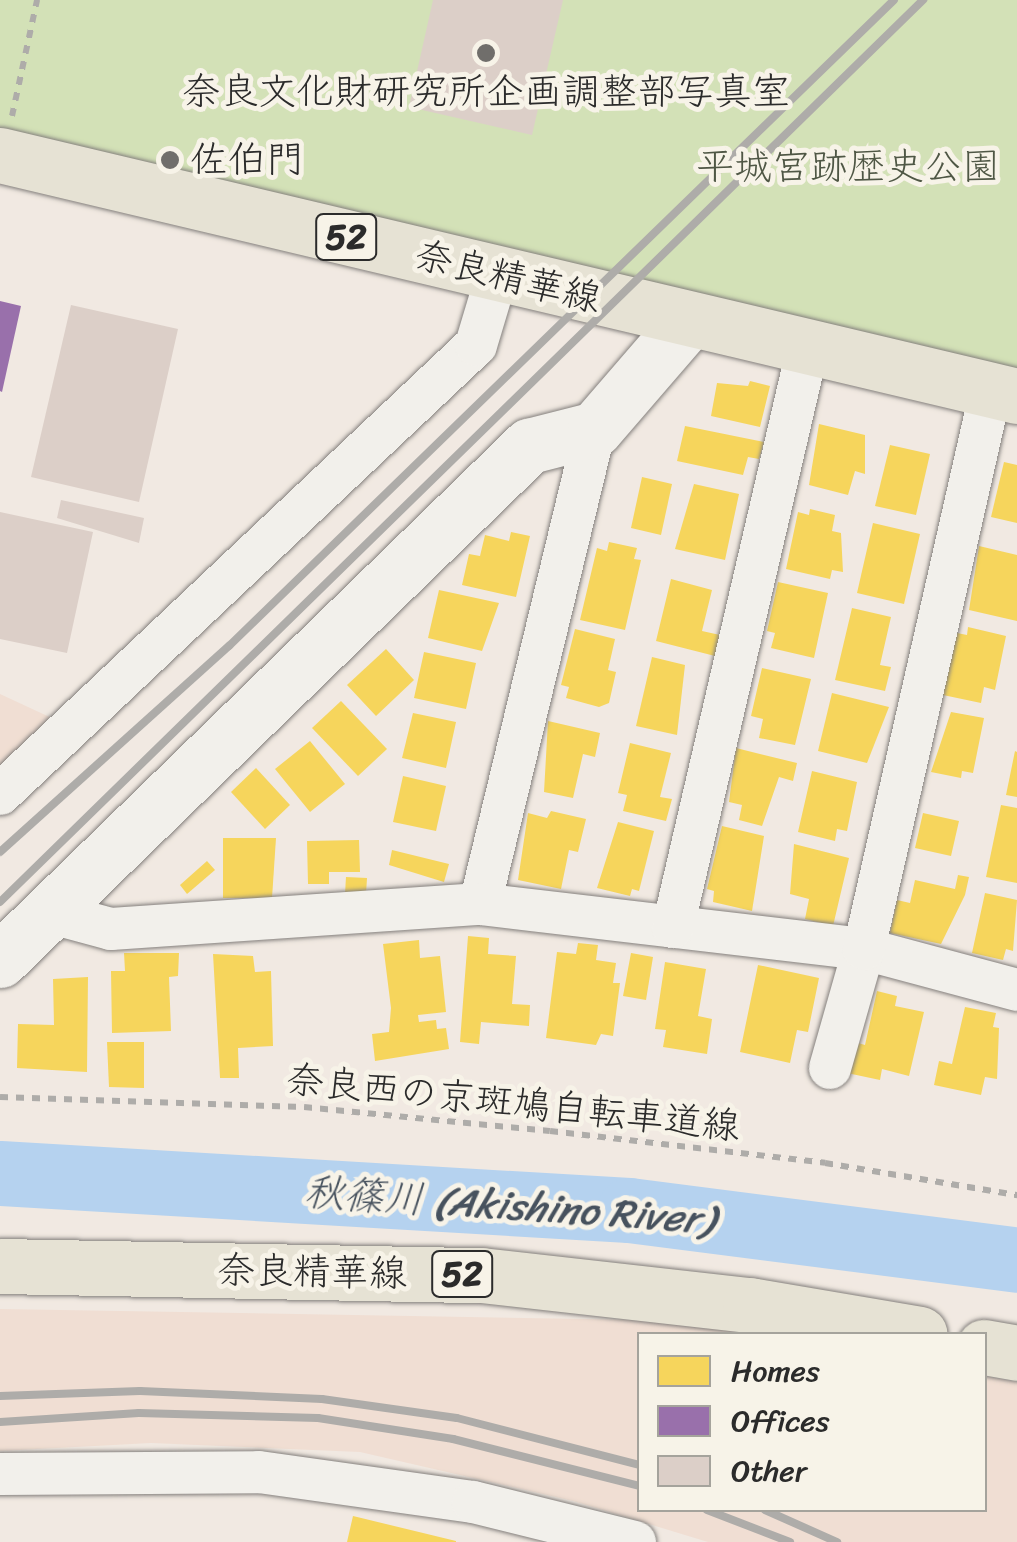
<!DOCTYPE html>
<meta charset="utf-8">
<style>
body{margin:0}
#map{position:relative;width:1017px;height:1542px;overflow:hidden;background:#f1e9e2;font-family:Sriracha,"Klee One",sans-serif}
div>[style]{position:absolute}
.built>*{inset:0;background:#f0ded3}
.green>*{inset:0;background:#d3e1b7}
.homes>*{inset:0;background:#f6d55c}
.offices>*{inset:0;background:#9970ab}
.river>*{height:65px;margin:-32.5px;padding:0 32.5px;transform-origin:32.5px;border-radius:32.5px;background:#b5d2ef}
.building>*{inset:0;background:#dccfc8}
.path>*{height:6px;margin-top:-3px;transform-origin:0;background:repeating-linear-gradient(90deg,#aeaca9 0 8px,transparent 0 16px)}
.roads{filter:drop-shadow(0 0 2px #84807d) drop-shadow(0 0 2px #84807d)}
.street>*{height:42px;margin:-21px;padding:0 21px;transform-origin:21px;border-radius:21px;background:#f2f0eb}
.secondary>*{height:55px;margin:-27.5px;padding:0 27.5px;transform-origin:27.5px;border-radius:27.5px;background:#f2f0eb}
.primary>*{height:55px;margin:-27.5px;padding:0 27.5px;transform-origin:27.5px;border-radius:27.5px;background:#e6e2d4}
.rail>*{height:8px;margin:-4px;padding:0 4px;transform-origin:4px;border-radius:4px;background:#aeaca9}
.dots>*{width:28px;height:28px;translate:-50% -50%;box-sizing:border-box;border:5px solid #f7f3e8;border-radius:50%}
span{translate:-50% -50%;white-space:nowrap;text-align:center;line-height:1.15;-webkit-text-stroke:10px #f7f3e8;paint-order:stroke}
.shield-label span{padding:2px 8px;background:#f7f3e8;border:2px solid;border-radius:8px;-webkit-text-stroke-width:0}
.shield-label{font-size:35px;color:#2b2b2b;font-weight:700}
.poi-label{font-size:38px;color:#2b2b2b}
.left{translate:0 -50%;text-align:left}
.park-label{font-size:38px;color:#4f5745}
.street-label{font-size:38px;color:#2b2b2b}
.water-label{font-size:40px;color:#47525e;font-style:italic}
.legend{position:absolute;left:637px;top:1332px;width:350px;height:180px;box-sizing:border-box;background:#f7f3e8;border:2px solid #a5a39c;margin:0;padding:12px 18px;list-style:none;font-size:30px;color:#2b2b2b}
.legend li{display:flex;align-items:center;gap:20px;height:50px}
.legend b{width:50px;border:2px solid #a5a39c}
</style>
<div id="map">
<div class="built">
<div style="clip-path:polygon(0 694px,56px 720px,0 773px)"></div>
<div style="clip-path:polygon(0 1309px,646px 1320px,772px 1334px,640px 1334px,640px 1510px,984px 1510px,985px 1376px,1017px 1382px,1017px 1542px,708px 1542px,573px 1501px,360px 1452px,151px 1443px,0 1451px)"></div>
</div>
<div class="green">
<div style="clip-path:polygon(0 0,1017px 0,1017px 377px,0 142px)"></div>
</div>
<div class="homes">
<div style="clip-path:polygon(750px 381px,770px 386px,760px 427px,711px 416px,717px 383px,748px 386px)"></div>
<div style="clip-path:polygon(819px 424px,865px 435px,865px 474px,855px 471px,848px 495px,809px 485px)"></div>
<div style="clip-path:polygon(685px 426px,764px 442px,759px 459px,748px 457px,743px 475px,677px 461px)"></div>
<div style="clip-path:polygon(890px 445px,930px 454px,916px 515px,875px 506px)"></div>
<div style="clip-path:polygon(1004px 462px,1017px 465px,1017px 523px,991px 517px)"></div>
<div style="clip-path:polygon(642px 477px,672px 484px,661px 535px,631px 528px)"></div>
<div style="clip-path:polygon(694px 484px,739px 494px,725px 560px,675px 549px)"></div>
<div style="clip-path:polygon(810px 509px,835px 515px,832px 531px,841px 533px,843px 572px,832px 570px,830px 579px,786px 569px,798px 512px,809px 515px)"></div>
<div style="clip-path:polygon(873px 523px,920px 534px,904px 604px,857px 593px)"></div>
<div style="clip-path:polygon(511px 532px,530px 536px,516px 597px,462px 585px,469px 554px,480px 556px,485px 535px,509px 541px)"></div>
<div style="clip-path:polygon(609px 542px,637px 548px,634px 559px,641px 560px,625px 630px,580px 620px,597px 548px,607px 551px)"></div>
<div style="clip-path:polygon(979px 546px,1017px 555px,1017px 621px,969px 610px)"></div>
<div style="clip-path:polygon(671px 579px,712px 590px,702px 631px,720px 635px,715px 656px,656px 641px)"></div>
<div style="clip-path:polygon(778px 582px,828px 593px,814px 658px,771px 648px,775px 633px,767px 631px)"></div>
<div style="clip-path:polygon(439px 590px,499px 603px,482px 651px,428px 638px)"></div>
<div style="clip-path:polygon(852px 608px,891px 617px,880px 665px,891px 667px,885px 691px,835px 680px)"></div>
<div style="clip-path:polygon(968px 627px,1006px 636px,995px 690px,984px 687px,981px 703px,943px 695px,957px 633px,967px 635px)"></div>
<div style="clip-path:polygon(575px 629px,615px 639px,608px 670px,616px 672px,609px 703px,599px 707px,566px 698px,569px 687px,561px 685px)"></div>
<div style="clip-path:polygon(386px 649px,414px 680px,376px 716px,347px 685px)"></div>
<div style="clip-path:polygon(424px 652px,476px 663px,466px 709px,414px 698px)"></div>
<div style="clip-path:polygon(652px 657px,685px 665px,677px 735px,636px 726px)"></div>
<div style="clip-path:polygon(762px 668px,811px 679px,795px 745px,759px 738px,763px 719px,751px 716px)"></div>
<div style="clip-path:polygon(832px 693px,889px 707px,867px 763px,818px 751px)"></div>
<div style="clip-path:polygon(341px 701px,387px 749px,358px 776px,312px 728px)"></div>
<div style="clip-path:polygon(951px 712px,984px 718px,973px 773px,962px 771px,961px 778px,931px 772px)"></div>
<div style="clip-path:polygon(413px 713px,456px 722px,446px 768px,402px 758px)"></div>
<div style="clip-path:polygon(548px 721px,600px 733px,595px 757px,583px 754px,573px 798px,544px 792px)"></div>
<div style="clip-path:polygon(310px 741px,345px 784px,310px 812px,275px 769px)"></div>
<div style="clip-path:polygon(630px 743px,671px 753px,660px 797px,672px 799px,666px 821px,623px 811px,627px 795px,618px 793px)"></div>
<div style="clip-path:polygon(736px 748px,797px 763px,793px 781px,779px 777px,762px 826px,739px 820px,742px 805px,729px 802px)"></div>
<div style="clip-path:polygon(1015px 751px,1017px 752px,1017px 797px,1006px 795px)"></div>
<div style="clip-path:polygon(256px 768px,290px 805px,265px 829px,231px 792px)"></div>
<div style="clip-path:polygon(812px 771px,857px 782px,847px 831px,837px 829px,835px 841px,798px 832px)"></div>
<div style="clip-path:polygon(403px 776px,446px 786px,436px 831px,393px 822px)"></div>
<div style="clip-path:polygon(1001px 805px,1017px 808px,1017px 883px,986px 877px)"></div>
<div style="clip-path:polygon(551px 811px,586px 819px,578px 852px,569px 850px,561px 889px,518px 880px,528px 813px,547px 818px)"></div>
<div style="clip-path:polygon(923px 813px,959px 821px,951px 856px,915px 848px)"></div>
<div style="clip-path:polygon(618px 822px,654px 831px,639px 891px,632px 889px,630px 896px,597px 888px)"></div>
<div style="clip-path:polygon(722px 826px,764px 836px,752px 911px,713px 902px,714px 891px,707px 889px)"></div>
<div style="clip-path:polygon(223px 838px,276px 838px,272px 898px,223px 898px)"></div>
<div style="clip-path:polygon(359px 840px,360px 872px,329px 872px,329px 884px,308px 884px,307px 841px)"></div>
<div style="clip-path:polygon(794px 844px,849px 858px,833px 926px,805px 919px,809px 899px,790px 894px)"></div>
<div style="clip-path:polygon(392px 850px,449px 864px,444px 882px,389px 865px)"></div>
<div style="clip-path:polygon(207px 861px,215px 870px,187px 894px,180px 885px)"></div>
<div style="clip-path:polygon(958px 875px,969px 877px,965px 895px,941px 944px,890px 933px,897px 900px,910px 903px,915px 880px,955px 889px)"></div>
<div style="clip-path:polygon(346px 877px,367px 878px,366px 894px,345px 894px)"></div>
<div style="clip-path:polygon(985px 893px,1017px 900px,1013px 951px,1006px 949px,1003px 960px,972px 953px)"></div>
<div style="clip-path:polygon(468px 936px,489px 938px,488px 954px,516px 956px,512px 1004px,530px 1005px,529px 1026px,481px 1022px,479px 1044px,460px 1042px)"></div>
<div style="clip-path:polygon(419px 940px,420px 958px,440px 956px,446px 1012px,418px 1015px,419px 1022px,436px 1020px,437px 1029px,446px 1028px,449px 1049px,375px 1061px,372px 1034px,389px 1032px,391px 1008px,383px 944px)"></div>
<div style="clip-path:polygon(578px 943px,598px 945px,596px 960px,616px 963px,613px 983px,620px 983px,613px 1036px,601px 1034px,596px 1045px,546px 1038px,557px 952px,576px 954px)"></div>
<div style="clip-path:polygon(124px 953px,179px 953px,178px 976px,169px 977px,171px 1031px,112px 1033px,111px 971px,125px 971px)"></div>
<div style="clip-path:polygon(631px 953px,653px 957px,646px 1000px,623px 996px)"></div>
<div style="clip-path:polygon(213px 954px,253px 956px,255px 972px,271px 971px,273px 1046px,238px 1048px,239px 1078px,220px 1078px)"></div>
<div style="clip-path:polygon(665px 962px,706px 969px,698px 1016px,712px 1019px,707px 1054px,663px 1047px,666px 1030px,655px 1029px)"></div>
<div style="clip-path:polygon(758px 965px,819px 978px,808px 1032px,797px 1030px,790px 1063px,740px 1052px)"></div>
<div style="clip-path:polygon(88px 977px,87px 1072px,17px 1068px,18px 1024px,54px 1025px,53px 979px)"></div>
<div style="clip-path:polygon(877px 991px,897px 996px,895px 1006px,924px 1012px,909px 1076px,882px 1069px,880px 1080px,847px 1073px,858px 1043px,865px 1045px)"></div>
<div style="clip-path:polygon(965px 1007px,996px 1013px,993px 1027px,999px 1028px,997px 1079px,985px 1077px,981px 1095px,934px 1085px,939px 1061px,952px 1064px)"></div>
<div style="clip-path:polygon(107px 1042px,144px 1042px,144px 1088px,109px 1087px)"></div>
<div style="clip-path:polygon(353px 1516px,456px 1541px,456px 1542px,347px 1542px)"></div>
</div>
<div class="offices">
<div style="clip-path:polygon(0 301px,21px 306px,2px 392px,0 391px)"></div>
</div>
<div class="river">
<div style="left:0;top:1173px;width:630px;rotate:3.37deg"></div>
<div style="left:629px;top:1210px;width:391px;rotate:7.3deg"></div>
</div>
<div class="building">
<div style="clip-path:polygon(433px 0,563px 0,532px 135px,409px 107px)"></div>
<div style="clip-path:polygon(71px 305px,178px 329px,139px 502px,31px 477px)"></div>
<div style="clip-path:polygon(61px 500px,144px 518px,139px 543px,57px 518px)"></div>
<div style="clip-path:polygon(0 512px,93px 532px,67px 653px,0 639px)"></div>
</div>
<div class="path">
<div style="left:12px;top:116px;width:119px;rotate:-77.8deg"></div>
<div style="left:0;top:1097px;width:304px;rotate:1.9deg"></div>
<div style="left:304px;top:1107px;width:247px;rotate:5.6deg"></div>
<div style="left:550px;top:1131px;width:277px;rotate:6.6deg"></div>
<div style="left:825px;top:1163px;width:195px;rotate:9.5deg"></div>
</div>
<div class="roads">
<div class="street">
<div style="left:0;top:794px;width:654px;rotate:-43.33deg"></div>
<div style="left:476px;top:345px;width:73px;rotate:-73.3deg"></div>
<div style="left:480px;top:904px;width:489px;rotate:-76.4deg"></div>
<div style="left:48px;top:912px;width:65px;rotate:15.1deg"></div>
<div style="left:111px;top:929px;width:370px;rotate:-3.9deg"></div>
<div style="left:480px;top:904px;width:387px;rotate:6.7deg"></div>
<div style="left:864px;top:949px;width:158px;rotate:15deg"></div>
<div style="left:673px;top:927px;width:596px;rotate:-76.9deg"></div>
<div style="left:830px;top:1068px;width:124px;rotate:-74.1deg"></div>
<div style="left:864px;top:949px;width:573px;rotate:-77.2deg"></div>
<div style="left:0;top:1474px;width:259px;rotate:-0.4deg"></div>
<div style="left:259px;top:1472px;width:216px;rotate:8deg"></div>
<div style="left:473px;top:1502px;width:167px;rotate:13.9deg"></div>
</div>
<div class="secondary">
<div style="left:0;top:960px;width:738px;rotate:-44.18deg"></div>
<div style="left:529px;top:446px;width:68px;rotate:-14.4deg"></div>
<div style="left:595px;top:429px;width:144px;rotate:-49.2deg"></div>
</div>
<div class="primary">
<div style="left:0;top:155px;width:1045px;rotate:13.33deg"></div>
<div style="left:0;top:1266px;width:481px;rotate:1.1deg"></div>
<div style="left:481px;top:1275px;width:271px;rotate:6.4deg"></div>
<div style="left:750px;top:1305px;width:172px;rotate:9.7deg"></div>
<div style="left:984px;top:1347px;width:34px;rotate:10deg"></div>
</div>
</div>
<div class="rail">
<div style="left:0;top:852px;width:308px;rotate:-42deg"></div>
<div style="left:229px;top:646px;width:927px;rotate:-44.17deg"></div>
<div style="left:0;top:902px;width:1291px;rotate:-44.34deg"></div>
<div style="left:0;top:1396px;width:140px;rotate:-2deg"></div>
<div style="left:140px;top:1391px;width:182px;rotate:2.5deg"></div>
<div style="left:322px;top:1399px;width:136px;rotate:8deg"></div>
<div style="left:457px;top:1418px;width:189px;rotate:14.4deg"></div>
<div style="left:0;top:1422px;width:139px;rotate:-3.7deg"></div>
<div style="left:139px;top:1413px;width:179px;rotate:1.6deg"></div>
<div style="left:318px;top:1418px;width:137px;rotate:8.8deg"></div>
<div style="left:453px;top:1439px;width:193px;rotate:14.1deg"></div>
<div style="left:707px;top:1510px;width:89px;rotate:21.1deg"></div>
<div style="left:765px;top:1510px;width:79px;rotate:24deg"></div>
</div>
<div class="dots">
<div style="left:486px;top:53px;background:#706e6b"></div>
<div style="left:170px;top:160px;background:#706e6b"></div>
</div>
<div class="shield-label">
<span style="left:346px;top:237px">52</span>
<span style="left:462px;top:1274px">52</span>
</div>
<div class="poi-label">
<span style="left:486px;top:92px">奈良文化財研究所企画調整部写真室</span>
<span class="left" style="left:190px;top:160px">佐伯門</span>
</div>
<div class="park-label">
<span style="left:848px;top:167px">平城宮跡歴史公園</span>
</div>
<div class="street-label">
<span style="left:508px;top:277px;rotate:14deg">奈良精華線</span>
<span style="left:513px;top:1103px;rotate:6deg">奈良西の京斑鳩自転車道線</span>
<span style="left:312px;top:1272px;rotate:1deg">奈良精華線</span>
</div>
<div class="water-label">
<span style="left:509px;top:1206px;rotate:4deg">秋篠川 (Akishino River)</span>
</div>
<ul class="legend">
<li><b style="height:28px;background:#f6d55c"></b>Homes</li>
<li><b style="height:28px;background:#9970ab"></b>Offices</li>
<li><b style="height:28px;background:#dccfc8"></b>Other</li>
</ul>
</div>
